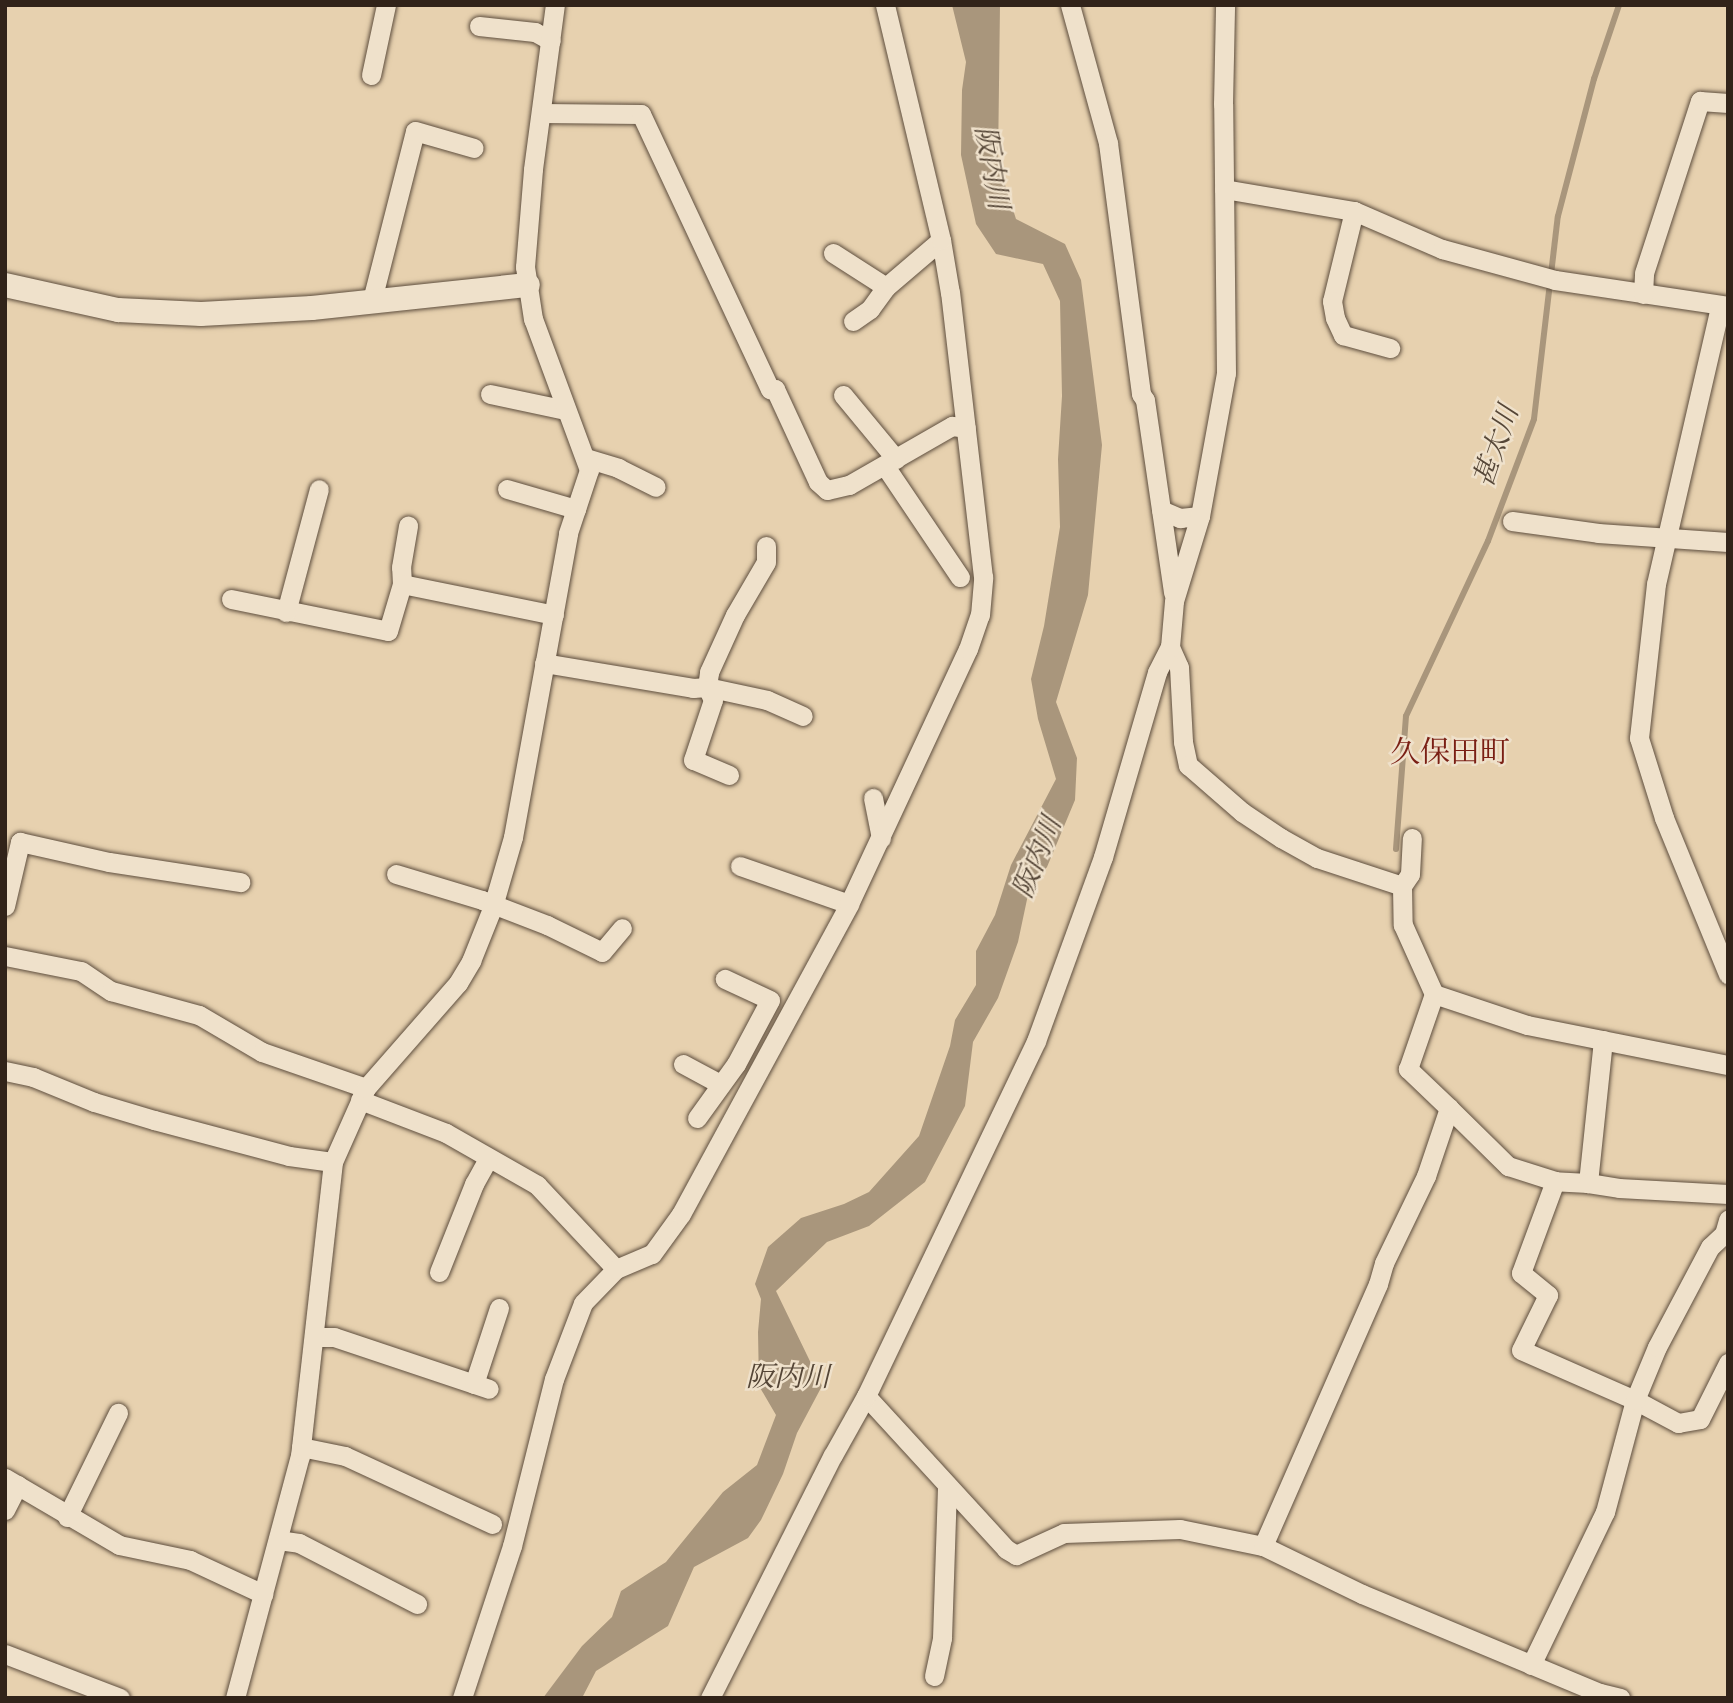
<!DOCTYPE html>
<meta charset="utf-8">
<style>
body{margin:0}
#map{position:relative;width:1733px;height:1703px;overflow:hidden;background:#e7d1af;font-family:Vollkorn,"Noto Serif JP",serif}
div>[style]{position:absolute}
.water>*{inset:0;background:#a9967c}
.stream>*{height:6px;margin:-3px;padding:0 3px;transform-origin:3px;border-radius:3px;background:#a9967c}
.roads{filter:drop-shadow(0 0 2px #5e4e3e) drop-shadow(0 0 2px #5e4e3e)}
.minor>*{height:19px;margin:-9.5px;padding:0 9.5px;transform-origin:9.5px;border-radius:9.5px;background:#efe1cb}
.tertiary>*{height:24px;margin:-12px;padding:0 12px;transform-origin:12px;border-radius:12px;background:#efe1cb}
span{translate:-50% -50%;white-space:nowrap;text-align:center;line-height:1.15;-webkit-text-stroke:5px #efe1cb;paint-order:stroke}
.water-label{font-size:28px;color:#554637;font-style:italic}
.quarter-label{font-size:30px;color:#7a1f14}
.frame{position:absolute;inset:0;border:7px solid #312319;pointer-events:none}
</style>
<div id="map">
<div class="water">
<div style="clip-path:polygon(952px 5px,1000px 5px,998px 163px,1016px 219px,1065px 244px,1081px 280px,1102px 445px,1088px 595px,1056px 702px,1077px 758px,1075px 800px,1047px 867px,1029px 890px,1018px 942px,998px 998px,973px 1042px,965px 1106px,925px 1182px,869px 1226px,827px 1242px,776px 1291px,822px 1386px,797px 1433px,783px 1474px,761px 1520px,748px 1538px,694px 1567px,668px 1626px,596px 1671px,582px 1698px,543px 1698px,582px 1646px,612px 1617px,621px 1591px,666px 1562px,723px 1492px,757px 1465px,776px 1415px,759px 1386px,758px 1332px,761px 1299px,755px 1284px,768px 1247px,801px 1218px,844px 1204px,869px 1192px,919px 1136px,950px 1046px,955px 1020px,976px 985px,976px 951px,995px 915px,1011px 865px,1056px 779px,1038px 719px,1031px 679px,1044px 626px,1060px 527px,1058px 459px,1062px 396px,1060px 301px,1043px 264px,996px 254px,976px 224px,961px 155px,962px 90px,966px 62px)"></div>
</div>
<div class="stream">
<div style="left:1396px;top:849px;width:133px;rotate:-85.7deg"></div>
<div style="left:1406px;top:716px;width:193px;rotate:-64.9deg"></div>
<div style="left:1488px;top:541px;width:130px;rotate:-69.3deg"></div>
<div style="left:1534px;top:419px;width:204px;rotate:-83.3deg"></div>
<div style="left:1558px;top:216px;width:142px;rotate:-75.3deg"></div>
<div style="left:1594px;top:79px;width:78px;rotate:-71.3deg"></div>
</div>
<div class="roads">
<div class="minor">
<div style="left:1070px;top:5px;width:143px;rotate:74.6deg"></div>
<div style="left:1108px;top:143px;width:253px;rotate:82.5deg"></div>
<div style="left:1141px;top:394px;width:7px;rotate:56deg"></div>
<div style="left:1145px;top:400px;width:195px;rotate:81.7deg"></div>
<div style="left:479px;top:26px;width:56px;rotate:6.1deg"></div>
<div style="left:535px;top:32px;width:18px;rotate:29deg"></div>
<div style="left:371px;top:75px;width:72px;rotate:-77.9deg"></div>
<div style="left:541px;top:113px;width:100px;rotate:0.6deg"></div>
<div style="left:641px;top:114px;width:304px;rotate:64.9deg"></div>
<div style="left:770px;top:389px;width:5px"></div>
<div style="left:775px;top:389px;width:102px;rotate:65.2deg"></div>
<div style="left:818px;top:482px;width:12px;rotate:42deg"></div>
<div style="left:827px;top:490px;width:23px;rotate:-13deg"></div>
<div style="left:849px;top:485px;width:119px;rotate:-29.8deg"></div>
<div style="left:952px;top:426px;width:14px;rotate:8deg"></div>
<div style="left:1224px;top:189px;width:132px;rotate:9.6deg"></div>
<div style="left:1354px;top:211px;width:96px;rotate:23.4deg"></div>
<div style="left:1442px;top:249px;width:117px;rotate:15.3deg"></div>
<div style="left:1555px;top:280px;width:175px;rotate:8.5deg"></div>
<div style="left:1354px;top:211px;width:93px;rotate:103.7deg"></div>
<div style="left:1332px;top:301px;width:17px;rotate:80deg"></div>
<div style="left:1335px;top:318px;width:19px;rotate:65deg"></div>
<div style="left:1343px;top:335px;width:49px;rotate:15.5deg"></div>
<div style="left:833px;top:253px;width:63px;rotate:32.7deg"></div>
<div style="left:1643px;top:294px;width:21px;rotate:-87deg"></div>
<div style="left:1644px;top:273px;width:181px;rotate:-72deg"></div>
<div style="left:1700px;top:101px;width:28px;rotate:4deg"></div>
<div style="left:372px;top:300px;width:174px;rotate:-75.7deg"></div>
<div style="left:415px;top:131px;width:61px;rotate:16.1deg"></div>
<div style="left:1720px;top:307px;width:284px;rotate:103deg"></div>
<div style="left:1656px;top:584px;width:155px;rotate:96.3deg"></div>
<div style="left:1639px;top:738px;width:84px;rotate:72.6deg"></div>
<div style="left:1664px;top:818px;width:169px;rotate:67.7deg"></div>
<div style="left:853px;top:321px;width:21px;rotate:-35deg"></div>
<div style="left:870px;top:309px;width:27px;rotate:-54deg"></div>
<div style="left:886px;top:287px;width:72px;rotate:-40.5deg"></div>
<div style="left:490px;top:394px;width:78px;rotate:11.9deg"></div>
<div style="left:843px;top:395px;width:83px;rotate:50.4deg"></div>
<div style="left:586px;top:458px;width:34px;rotate:17deg"></div>
<div style="left:618px;top:468px;width:42px;rotate:26.6deg"></div>
<div style="left:885px;top:466px;width:134px;rotate:56deg"></div>
<div style="left:507px;top:489px;width:72px;rotate:16.2deg"></div>
<div style="left:1161px;top:510px;width:21px;rotate:23deg"></div>
<div style="left:1180px;top:518px;width:20px;rotate:-6deg"></div>
<div style="left:1512px;top:521px;width:87px;rotate:7.9deg"></div>
<div style="left:1598px;top:533px;width:130px;rotate:4deg"></div>
<div style="left:402px;top:584px;width:17px;rotate:-93deg"></div>
<div style="left:401px;top:567px;width:42px;rotate:-80.3deg"></div>
<div style="left:231px;top:599px;width:160px;rotate:11.5deg"></div>
<div style="left:388px;top:631px;width:49px;rotate:-73.4deg"></div>
<div style="left:402px;top:584px;width:155px;rotate:11.5deg"></div>
<div style="left:286px;top:612px;width:127px;rotate:-75deg"></div>
<div style="left:1170px;top:647px;width:22px;rotate:66deg"></div>
<div style="left:1179px;top:667px;width:75px;rotate:86.9deg"></div>
<div style="left:1183px;top:742px;width:24px;rotate:78deg"></div>
<div style="left:1188px;top:765px;width:72px;rotate:41deg"></div>
<div style="left:1242px;top:812px;width:47px;rotate:33.7deg"></div>
<div style="left:1281px;top:838px;width:41px;rotate:29.1deg"></div>
<div style="left:1317px;top:858px;width:89px;rotate:18.2deg"></div>
<div style="left:1402px;top:886px;width:39px;rotate:89deg"></div>
<div style="left:1403px;top:925px;width:76px;rotate:65.8deg"></div>
<div style="left:1434px;top:994px;width:98px;rotate:18.4deg"></div>
<div style="left:1527px;top:1025px;width:205px;rotate:11.3deg"></div>
<div style="left:544px;top:663px;width:151px;rotate:9.5deg"></div>
<div style="left:693px;top:688px;width:14px;rotate:-4deg"></div>
<div style="left:707px;top:687px;width:61px;rotate:12.2deg"></div>
<div style="left:767px;top:700px;width:39px;rotate:24deg"></div>
<div style="left:729px;top:775px;width:39px;rotate:-157deg"></div>
<div style="left:693px;top:760px;width:63px;rotate:-71.6deg"></div>
<div style="left:713px;top:700px;width:14px;rotate:-115deg"></div>
<div style="left:707px;top:687px;width:15px;rotate:-82deg"></div>
<div style="left:709px;top:672px;width:63px;rotate:-65.5deg"></div>
<div style="left:735px;top:615px;width:61px;rotate:-59.7deg"></div>
<div style="left:766px;top:562px;width:16px;rotate:-90deg"></div>
<div style="left:873px;top:798px;width:41px;rotate:78.7deg"></div>
<div style="left:740px;top:866px;width:115px;rotate:19.2deg"></div>
<div style="left:396px;top:874px;width:90px;rotate:16.8deg"></div>
<div style="left:482px;top:900px;width:70px;rotate:21deg"></div>
<div style="left:547px;top:925px;width:61px;rotate:26.1deg"></div>
<div style="left:602px;top:952px;width:31px;rotate:-50deg"></div>
<div style="left:1402px;top:886px;width:14px;rotate:-56deg"></div>
<div style="left:1410px;top:874px;width:36px;rotate:-87deg"></div>
<div style="left:5px;top:906px;width:66px;rotate:-76.8deg"></div>
<div style="left:20px;top:842px;width:91px;rotate:12.7deg"></div>
<div style="left:109px;top:862px;width:133px;rotate:8.7deg"></div>
<div style="left:5px;top:956px;width:77px;rotate:11.2deg"></div>
<div style="left:81px;top:971px;width:36px;rotate:34deg"></div>
<div style="left:111px;top:991px;width:91px;rotate:15.3deg"></div>
<div style="left:199px;top:1015px;width:73px;rotate:30.4deg"></div>
<div style="left:262px;top:1052px;width:110px;rotate:19.1deg"></div>
<div style="left:1603px;top:1040px;width:144px;rotate:96deg"></div>
<div style="left:1588px;top:1183px;width:33px;rotate:-177deg"></div>
<div style="left:1555px;top:1181px;width:98px;rotate:110.3deg"></div>
<div style="left:1521px;top:1273px;width:35px;rotate:39deg"></div>
<div style="left:1548px;top:1295px;width:61px;rotate:116.1deg"></div>
<div style="left:1521px;top:1350px;width:124px;rotate:23.7deg"></div>
<div style="left:1635px;top:1400px;width:49px;rotate:28.1deg"></div>
<div style="left:1678px;top:1423px;width:22px;rotate:-10deg"></div>
<div style="left:1700px;top:1419px;width:63px;rotate:-63.4deg"></div>
<div style="left:683px;top:1064px;width:42px;rotate:28.4deg"></div>
<div style="left:5px;top:1071px;width:29px;rotate:12deg"></div>
<div style="left:33px;top:1077px;width:66px;rotate:22.3deg"></div>
<div style="left:94px;top:1102px;width:63px;rotate:16.7deg"></div>
<div style="left:154px;top:1120px;width:140px;rotate:14.9deg"></div>
<div style="left:289px;top:1156px;width:44px;rotate:7.8deg"></div>
<div style="left:360px;top:1100px;width:92px;rotate:21deg"></div>
<div style="left:446px;top:1133px;width:105px;rotate:29.7deg"></div>
<div style="left:537px;top:1185px;width:115px;rotate:46.8deg"></div>
<div style="left:1449px;top:1108px;width:83px;rotate:44.5deg"></div>
<div style="left:1508px;top:1166px;width:49px;rotate:17.7deg"></div>
<div style="left:697px;top:1118px;width:67px;rotate:-54.2deg"></div>
<div style="left:736px;top:1064px;width:72px;rotate:-62deg"></div>
<div style="left:770px;top:1000px;width:50px;rotate:-155deg"></div>
<div style="left:1588px;top:1183px;width:31px;rotate:9deg"></div>
<div style="left:1619px;top:1188px;width:109px;rotate:3.2deg"></div>
<div style="left:439px;top:1272px;width:95px;rotate:-68.3deg"></div>
<div style="left:474px;top:1184px;width:29px;rotate:-61deg"></div>
<div style="left:315px;top:1337px;width:19px"></div>
<div style="left:334px;top:1337px;width:163px;rotate:18.5deg"></div>
<div style="left:474px;top:1384px;width:80px;rotate:-71.8deg"></div>
<div style="left:866px;top:1396px;width:207px;rotate:47.5deg"></div>
<div style="left:1006px;top:1549px;width:12px;rotate:31deg"></div>
<div style="left:1016px;top:1555px;width:53px;rotate:-24.6deg"></div>
<div style="left:1064px;top:1533px;width:116px;rotate:-2deg"></div>
<div style="left:1180px;top:1529px;width:85px;rotate:11.6deg"></div>
<div style="left:1263px;top:1546px;width:110px;rotate:25.9deg"></div>
<div style="left:1362px;top:1594px;width:258px;rotate:22.6deg"></div>
<div style="left:1600px;top:1693px;width:21px;rotate:14deg"></div>
<div style="left:301px;top:1447px;width:45px;rotate:11.6deg"></div>
<div style="left:345px;top:1456px;width:162px;rotate:24.8deg"></div>
<div style="left:5px;top:1478px;width:132px;rotate:30.4deg"></div>
<div style="left:119px;top:1545px;width:73px;rotate:11.9deg"></div>
<div style="left:190px;top:1560px;width:81px;rotate:25deg"></div>
<div style="left:5px;top:1510px;width:28px;rotate:-63deg"></div>
<div style="left:67px;top:1517px;width:116px;rotate:-63.9deg"></div>
<div style="left:278px;top:1540px;width:21px;rotate:8deg"></div>
<div style="left:299px;top:1543px;width:133px;rotate:27.3deg"></div>
<div style="left:1263px;top:1546px;width:286px;rotate:-66.3deg"></div>
<div style="left:1378px;top:1284px;width:22px;rotate:-74deg"></div>
<div style="left:1384px;top:1263px;width:97px;rotate:-64.2deg"></div>
<div style="left:1426px;top:1176px;width:72px;rotate:-71.3deg"></div>
<div style="left:1449px;top:1108px;width:57px;rotate:-136.4deg"></div>
<div style="left:1408px;top:1069px;width:79px;rotate:-70.9deg"></div>
<div style="left:5px;top:1654px;width:123px;rotate:20.9deg"></div>
<div style="left:1531px;top:1665px;width:170px;rotate:-64.2deg"></div>
<div style="left:1605px;top:1512px;width:116px;rotate:-75deg"></div>
<div style="left:1635px;top:1400px;width:57px;rotate:-67.5deg"></div>
<div style="left:1657px;top:1347px;width:113px;rotate:-62.1deg"></div>
<div style="left:1710px;top:1247px;width:19px;rotate:-43deg"></div>
<div style="left:1724px;top:1234px;width:15px;rotate:-74deg"></div>
<div style="left:934px;top:1676px;width:39px;rotate:-78deg"></div>
<div style="left:942px;top:1638px;width:153px;rotate:-88.1deg"></div>
<div style="left:235px;top:1698px;width:251px;rotate:-75deg"></div>
<div style="left:300px;top:1456px;width:296px;rotate:-83.6deg"></div>
<div style="left:333px;top:1162px;width:81px;rotate:-66deg"></div>
<div style="left:366px;top:1088px;width:140px;rotate:-48.8deg"></div>
<div style="left:458px;top:983px;width:26px;rotate:-59deg"></div>
<div style="left:471px;top:961px;width:59px;rotate:-68.2deg"></div>
<div style="left:493px;top:906px;width:72px;rotate:-73.8deg"></div>
<div style="left:513px;top:837px;width:309px;rotate:-79.7deg"></div>
<div style="left:568px;top:533px;width:66px;rotate:-71.6deg"></div>
<div style="left:589px;top:470px;width:161px;rotate:-110.3deg"></div>
<div style="left:533px;top:319px;width:53px;rotate:-98.7deg"></div>
<div style="left:525px;top:267px;width:98px;rotate:-85.3deg"></div>
<div style="left:533px;top:169px;width:165px;rotate:-82.4deg"></div>
<div style="left:462px;top:1698px;width:160px;rotate:-71.8deg"></div>
<div style="left:512px;top:1546px;width:172px;rotate:-75.9deg"></div>
<div style="left:554px;top:1379px;width:81px;rotate:-69.1deg"></div>
<div style="left:583px;top:1303px;width:47px;rotate:-45.9deg"></div>
<div style="left:616px;top:1269px;width:39px;rotate:-23deg"></div>
<div style="left:652px;top:1254px;width:49px;rotate:-54.1deg"></div>
<div style="left:681px;top:1214px;width:353px;rotate:-61.5deg"></div>
<div style="left:849px;top:904px;width:281px;rotate:-65deg"></div>
<div style="left:968px;top:649px;width:36px;rotate:-71deg"></div>
<div style="left:980px;top:615px;width:38px;rotate:-85deg"></div>
<div style="left:983px;top:577px;width:286px;rotate:-96.6deg"></div>
<div style="left:950px;top:293px;width:54px;rotate:-99.6deg"></div>
<div style="left:941px;top:240px;width:242px;rotate:-103.4deg"></div>
<div style="left:710px;top:1698px;width:272px;rotate:-63.2deg"></div>
<div style="left:833px;top:1455px;width:68px;rotate:-60.8deg"></div>
<div style="left:866px;top:1396px;width:394px;rotate:-64.4deg"></div>
<div style="left:1036px;top:1041px;width:196px;rotate:-70deg"></div>
<div style="left:1103px;top:857px;width:193px;rotate:-73.7deg"></div>
<div style="left:1157px;top:672px;width:28px;rotate:-63deg"></div>
<div style="left:1170px;top:647px;width:46px;rotate:-85deg"></div>
<div style="left:1174px;top:601px;width:89px;rotate:-73deg"></div>
<div style="left:1200px;top:516px;width:145px;rotate:-79.7deg"></div>
<div style="left:1226px;top:373px;width:269px;rotate:-90.6deg"></div>
<div style="left:1223px;top:104px;width:99px;rotate:-88.8deg"></div>
</div>
<div class="tertiary">
<div style="left:5px;top:285px;width:116px;rotate:12.5deg"></div>
<div style="left:118px;top:310px;width:83px;rotate:2.8deg"></div>
<div style="left:201px;top:314px;width:111px;rotate:-3.1deg"></div>
<div style="left:312px;top:308px;width:217px;rotate:-6.1deg"></div>
</div>
</div>
<div class="water-label">
<span style="left:990px;top:168px;rotate:80deg">阪内川</span>
<span style="left:1498px;top:447px;rotate:-71deg">甚太川</span>
<span style="left:1039px;top:858px;rotate:-68deg">阪内川</span>
<span style="left:788px;top:1379px">阪内川</span>
</div>
<div class="quarter-label">
<span style="left:1450px;top:754px">久保田町</span>
</div>
<div class="frame"></div>
</div>
